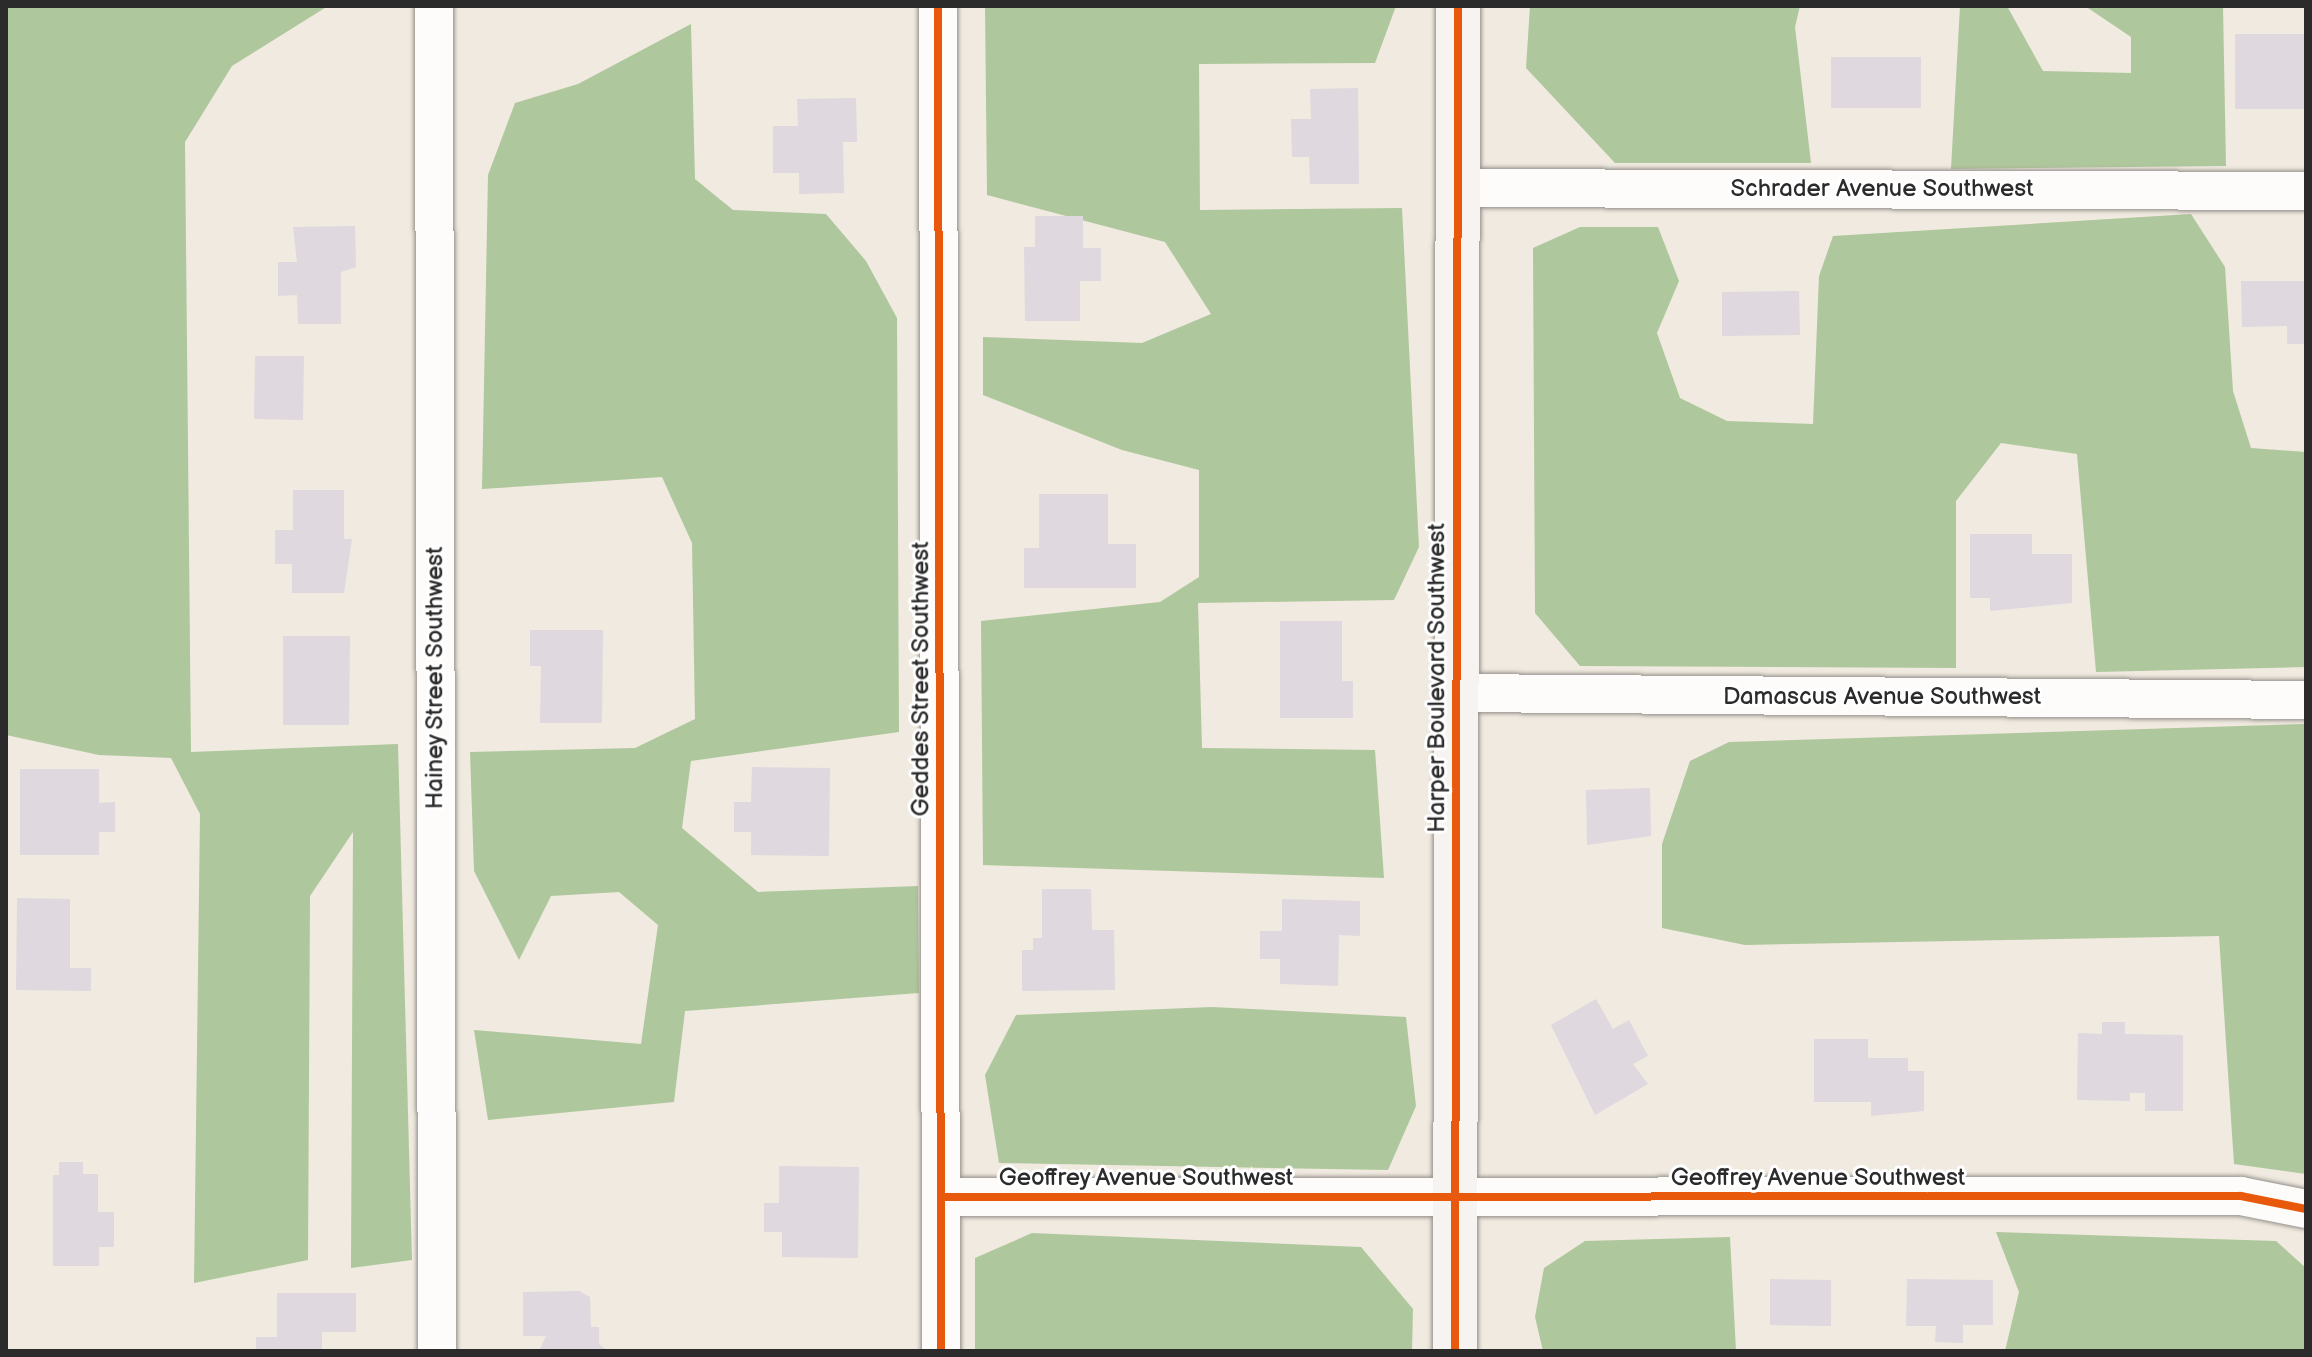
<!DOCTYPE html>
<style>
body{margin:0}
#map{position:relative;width:2312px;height:1357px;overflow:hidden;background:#f0eae0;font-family:"Balsamiq Sans",sans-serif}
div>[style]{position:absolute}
.forest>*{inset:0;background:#afc79c}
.building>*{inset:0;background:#dfd8de}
.roads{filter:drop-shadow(0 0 2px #94908b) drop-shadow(0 0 2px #94908b)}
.street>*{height:38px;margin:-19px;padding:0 19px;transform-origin:19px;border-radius:19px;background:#fdfcfa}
.secondary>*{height:44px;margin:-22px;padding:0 22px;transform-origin:22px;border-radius:22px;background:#f7f3f0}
.cycleway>*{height:8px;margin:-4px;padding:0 4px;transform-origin:4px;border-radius:4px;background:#e8590c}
span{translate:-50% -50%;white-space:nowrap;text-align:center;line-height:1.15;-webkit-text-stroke:6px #fff;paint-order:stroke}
.street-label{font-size:24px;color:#2b2b2b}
.frame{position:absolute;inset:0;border:8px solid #2b2b2b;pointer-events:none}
</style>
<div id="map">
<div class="forest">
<div style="clip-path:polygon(6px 6px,328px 6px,232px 66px,185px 142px,191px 752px,398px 744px,412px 1260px,351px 1268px,353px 832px,310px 896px,308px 1260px,194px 1283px,200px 814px,171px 758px,99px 755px,6px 735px)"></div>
<div style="clip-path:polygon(985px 6px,1396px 6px,1375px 63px,1199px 64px,1200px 210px,1402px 208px,1419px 547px,1394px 600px,1198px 603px,1202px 748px,1375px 750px,1384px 878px,983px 865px,981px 621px,1160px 602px,1199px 577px,1199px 470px,1122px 450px,983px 395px,983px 337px,1142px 343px,1211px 314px,1165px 242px,987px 195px)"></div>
<div style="clip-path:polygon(1530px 6px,1800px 6px,1795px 27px,1811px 163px,1615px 163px,1526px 68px)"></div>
<div style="clip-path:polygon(1960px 6px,2007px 6px,2043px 71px,2131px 73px,2131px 37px,2085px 6px,2223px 6px,2226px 166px,1951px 169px)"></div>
<div style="clip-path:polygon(691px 24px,695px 179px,733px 210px,826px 214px,866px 261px,897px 318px,899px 732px,691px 761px,682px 828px,758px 892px,918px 886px,919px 993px,685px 1011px,674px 1102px,488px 1120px,474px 1030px,641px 1044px,658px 925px,619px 892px,551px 896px,519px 960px,474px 871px,470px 752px,635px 748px,695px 719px,692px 543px,662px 477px,482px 489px,488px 175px,515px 103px,578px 84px)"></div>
<div style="clip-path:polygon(2191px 214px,2225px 267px,2233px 391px,2251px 448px,2306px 452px,2306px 667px,2096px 672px,2077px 454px,2001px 443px,1956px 501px,1956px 668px,1580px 666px,1535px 613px,1533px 248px,1580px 227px,1658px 227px,1679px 281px,1657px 333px,1680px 398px,1727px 421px,1813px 424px,1819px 276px,1833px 236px)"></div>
<div style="clip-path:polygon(2304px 724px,2306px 1174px,2234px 1164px,2219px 936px,1745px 945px,1662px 928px,1662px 844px,1690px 761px,1729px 742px)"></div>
<div style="clip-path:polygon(1212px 1007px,1406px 1017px,1416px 1106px,1388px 1170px,999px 1163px,985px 1075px,1016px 1015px)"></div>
<div style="clip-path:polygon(1996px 1232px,2276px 1241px,2306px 1268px,2306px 1351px,2005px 1351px,2019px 1292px)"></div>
<div style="clip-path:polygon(1032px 1233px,1361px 1247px,1413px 1309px,1412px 1351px,975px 1351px,975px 1258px)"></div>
<div style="clip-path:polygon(1730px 1237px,1736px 1351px,1543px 1351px,1535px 1317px,1544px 1268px,1585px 1241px)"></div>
</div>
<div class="building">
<div style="clip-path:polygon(2235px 34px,2306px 34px,2306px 109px,2235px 109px)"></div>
<div style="clip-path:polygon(1831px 57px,1921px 57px,1921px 108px,1831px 108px)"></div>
<div style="clip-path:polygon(1358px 88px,1359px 184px,1310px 184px,1309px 157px,1292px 157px,1291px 119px,1311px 119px,1310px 89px)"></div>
<div style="clip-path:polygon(856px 98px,857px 142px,843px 142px,844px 193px,799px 194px,799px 173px,773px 173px,773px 126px,798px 126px,797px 99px)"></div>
<div style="clip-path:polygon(1035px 216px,1083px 216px,1083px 248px,1101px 248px,1101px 281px,1080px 281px,1080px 321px,1025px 321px,1024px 247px,1035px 247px)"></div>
<div style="clip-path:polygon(355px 226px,356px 267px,341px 272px,341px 324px,298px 324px,297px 295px,278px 296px,278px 262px,297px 262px,293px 227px)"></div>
<div style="clip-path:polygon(2241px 281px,2306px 281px,2306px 344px,2287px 344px,2287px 326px,2242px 327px)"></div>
<div style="clip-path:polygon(1799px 291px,1800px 335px,1722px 336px,1722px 292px)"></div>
<div style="clip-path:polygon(255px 356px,304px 356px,303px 420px,254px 419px)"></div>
<div style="clip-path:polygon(293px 490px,344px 490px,344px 539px,352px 539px,344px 593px,292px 593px,292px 564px,275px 564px,275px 530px,293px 530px)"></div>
<div style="clip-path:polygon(1039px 494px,1108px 494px,1108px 544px,1136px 544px,1136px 588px,1024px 588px,1024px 548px,1039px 548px)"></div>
<div style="clip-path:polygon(1970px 534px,2032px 534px,2032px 554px,2072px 554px,2072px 603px,1990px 611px,1990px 598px,1970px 598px)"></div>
<div style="clip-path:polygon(1280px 621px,1342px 621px,1342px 681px,1353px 681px,1353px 718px,1280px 718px)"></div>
<div style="clip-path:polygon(530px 630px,603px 630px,602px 723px,540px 723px,541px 666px,530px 666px)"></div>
<div style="clip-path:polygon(283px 636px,350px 636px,349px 725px,283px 725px)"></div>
<div style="clip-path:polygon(752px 767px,830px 768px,829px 856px,751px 855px,751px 832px,734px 832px,734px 802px,751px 802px)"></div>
<div style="clip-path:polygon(20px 769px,99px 769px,99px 803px,115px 802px,115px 832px,99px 832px,99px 855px,20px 855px)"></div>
<div style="clip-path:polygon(1650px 788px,1651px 836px,1587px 845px,1586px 790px)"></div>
<div style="clip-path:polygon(1042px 889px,1091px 889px,1092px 930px,1114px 930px,1115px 990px,1022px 991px,1022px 950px,1033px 950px,1033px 938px,1042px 938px)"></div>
<div style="clip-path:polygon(17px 898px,70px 899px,70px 968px,91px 968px,91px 991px,16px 990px)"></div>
<div style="clip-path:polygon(1282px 899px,1360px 901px,1360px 936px,1339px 935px,1338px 986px,1280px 984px,1280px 959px,1260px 959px,1260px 931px,1282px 931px)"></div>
<div style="clip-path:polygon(1596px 999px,1613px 1029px,1629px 1020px,1648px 1056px,1633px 1064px,1648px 1084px,1595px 1115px,1551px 1025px)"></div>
<div style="clip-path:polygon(2102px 1022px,2125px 1022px,2125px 1034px,2183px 1035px,2183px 1111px,2145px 1111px,2145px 1093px,2130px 1093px,2130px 1101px,2077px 1100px,2078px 1033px,2102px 1034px)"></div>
<div style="clip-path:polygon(1814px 1039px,1868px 1039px,1868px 1058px,1908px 1058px,1908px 1071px,1924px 1071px,1924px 1111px,1871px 1116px,1871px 1102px,1814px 1102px)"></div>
<div style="clip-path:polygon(59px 1162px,83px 1162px,83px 1174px,98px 1174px,98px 1212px,114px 1212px,114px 1247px,99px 1247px,99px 1266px,53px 1266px,53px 1175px,59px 1175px)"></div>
<div style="clip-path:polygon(779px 1166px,859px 1167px,858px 1258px,782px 1257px,782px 1232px,764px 1232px,764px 1203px,779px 1203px)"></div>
<div style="clip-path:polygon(1770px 1279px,1831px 1280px,1831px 1326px,1770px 1325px)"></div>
<div style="clip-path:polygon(1907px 1279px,1993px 1280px,1993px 1325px,1963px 1325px,1963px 1343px,1935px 1342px,1936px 1326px,1906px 1326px)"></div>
<div style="clip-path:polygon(579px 1291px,590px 1297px,591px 1327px,599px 1327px,599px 1344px,608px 1351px,539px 1351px,546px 1336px,523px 1336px,523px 1292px)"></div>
<div style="clip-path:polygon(277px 1293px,356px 1293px,356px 1332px,322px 1332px,322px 1351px,256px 1351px,256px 1337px,277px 1337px)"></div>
</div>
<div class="roads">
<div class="street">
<div style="left:434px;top:6px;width:1345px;rotate:89.87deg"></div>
<div style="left:938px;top:6px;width:1345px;rotate:89.87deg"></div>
<div style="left:1458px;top:188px;width:848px;rotate:0.2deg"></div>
<div style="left:1458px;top:693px;width:848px;rotate:0.47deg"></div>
<div style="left:944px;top:1197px;width:1297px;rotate:-0.04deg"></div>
<div style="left:2241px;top:1196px;width:66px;rotate:11.3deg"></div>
</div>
<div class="secondary">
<div style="left:1455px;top:1351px;width:1345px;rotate:-89.87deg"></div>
</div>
</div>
<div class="cycleway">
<div style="left:938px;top:6px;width:1345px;rotate:89.87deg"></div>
<div style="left:944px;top:1197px;width:1297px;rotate:-0.04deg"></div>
<div style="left:2241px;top:1196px;width:66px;rotate:11.3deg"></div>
<div style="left:1455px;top:1351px;width:1345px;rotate:-89.87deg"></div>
</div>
<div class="street-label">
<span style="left:1882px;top:189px">Schrader Avenue Southwest</span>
<span style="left:435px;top:678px;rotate:-90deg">Hainey Street Southwest</span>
<span style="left:1437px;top:678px;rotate:-90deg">Harper Boulevard Southwest</span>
<span style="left:921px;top:679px;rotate:-90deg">Geddes Street Southwest</span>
<span style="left:1882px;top:697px">Damascus Avenue Southwest</span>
<span style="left:1146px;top:1178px">Geoffrey Avenue Southwest</span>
<span style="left:1818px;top:1178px">Geoffrey Avenue Southwest</span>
</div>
<div class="frame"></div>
</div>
